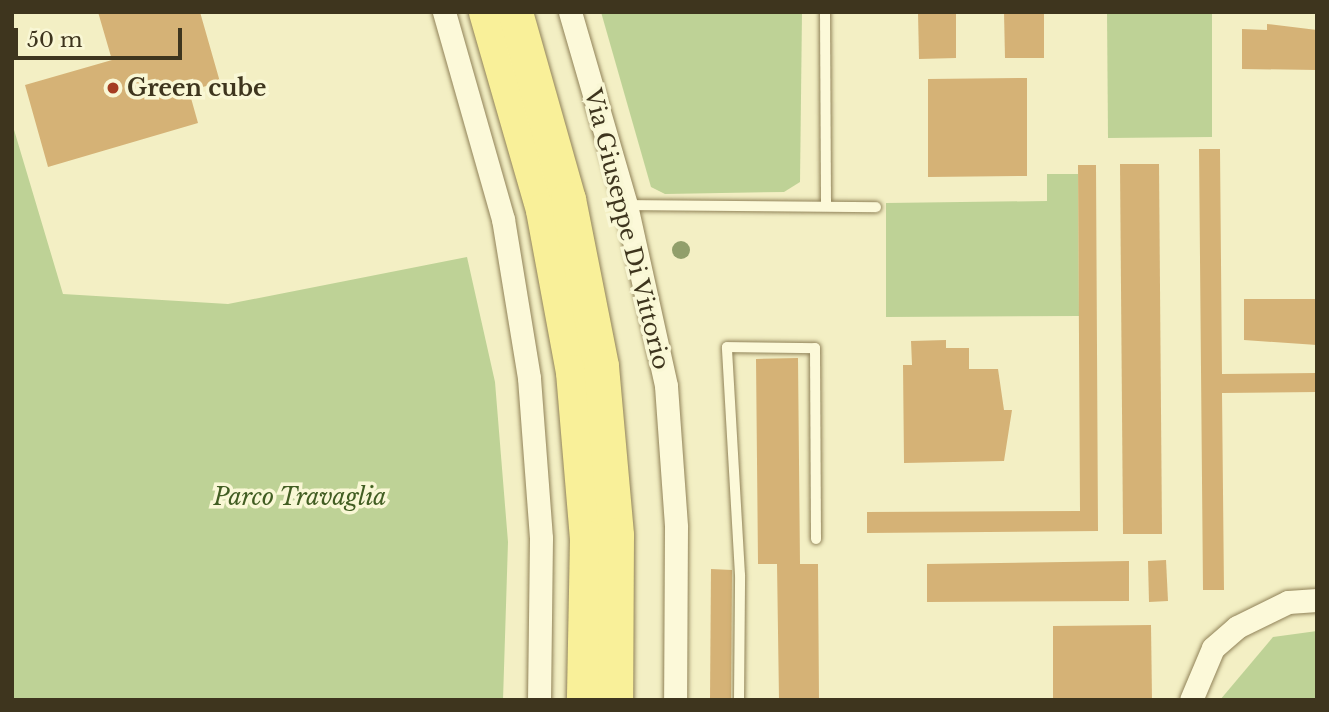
<!DOCTYPE html>
<style>
body{margin:0}
#map{position:relative;width:1329px;height:712px;overflow:hidden;background:#f3efc4;font-family:"Libre Baskerville",serif}
div>[style]{position:absolute}
.green>*{inset:0;background:#bed296}
.building>*{inset:0;background:#d5b276}
.roads{filter:drop-shadow(0 0 2px #908258) drop-shadow(0 0 2px #908258)}
.service>*{height:10px;margin:-5px;padding:0 5px;transform-origin:5px;border-radius:5px;background:#fcf9d9}
.minor>*{height:23px;margin:-11.5px;padding:0 11.5px;transform-origin:11.5px;border-radius:11.5px;background:#fcf9d9}
.primary>*{height:35px;margin:-17.5px;padding:0 17.5px;transform-origin:17.5px;border-radius:17.5px;background:#f9f099}
.trees>*{width:18px;height:18px;margin:-9px;border-radius:50%;background:#919f6b}
.dots>*{width:19px;height:19px;translate:-50% -50%;box-sizing:border-box;border:4px solid #f9f7d5;border-radius:50%}
span{translate:-50% -50%;white-space:nowrap;text-align:center;line-height:1.15;-webkit-text-stroke:7px #f9f7d5;paint-order:stroke}
.poi-label{font-size:23px;color:#3e351e;font-weight:700}
.left{translate:0 -50%;text-align:left}
.street-label{font-size:23px;color:#3e351e}
.park-label{font-size:23px;color:#415d22;font-style:italic}
.frame{position:absolute;inset:0;border:14px solid #3e351e;pointer-events:none}
.scale{position:absolute;left:14px;top:28px;width:168px;height:32px;box-sizing:border-box;border:4px solid #3e351e;border-top:0;padding-left:9px;font-size:21px;line-height:24px;white-space:nowrap;color:#3e351e;-webkit-text-stroke:5px #f9f7d5;paint-order:stroke}
</style>
<div id="map">
<div class="green">
<div style="clip-path:polygon(601px 12px,802px 12px,800px 182px,784px 192px,665px 194px,651px 187px)"></div>
<div style="clip-path:polygon(1107px 12px,1212px 12px,1212px 137px,1108px 138px)"></div>
<div style="clip-path:polygon(12px 123px,63px 294px,228px 304px,467px 257px,495px 382px,508px 542px,503px 700px,12px 700px)"></div>
<div style="clip-path:polygon(1047px 174px,1078px 174px,1079px 316px,886px 317px,886px 203px,1047px 201px)"></div>
<div style="clip-path:polygon(1317px 631px,1317px 700px,1220px 700px,1273px 637px)"></div>
</div>
<div class="building">
<div style="clip-path:polygon(98px 12px,200px 12px,220px 82px,189px 91px,198px 123px,48px 167px,25px 85px,112px 60px)"></div>
<div style="clip-path:polygon(918px 12px,956px 12px,956px 58px,919px 59px)"></div>
<div style="clip-path:polygon(1004px 12px,1044px 12px,1044px 58px,1005px 58px)"></div>
<div style="clip-path:polygon(1267px 24px,1317px 30px,1317px 70px,1242px 69px,1242px 29px,1267px 30px)"></div>
<div style="clip-path:polygon(1027px 78px,1027px 176px,928px 177px,928px 79px)"></div>
<div style="clip-path:polygon(1199px 149px,1220px 149px,1222px 374px,1317px 373px,1317px 392px,1222px 393px,1224px 590px,1203px 590px)"></div>
<div style="clip-path:polygon(1120px 164px,1159px 164px,1162px 534px,1123px 534px)"></div>
<div style="clip-path:polygon(1078px 165px,1096px 165px,1098px 531px,867px 533px,867px 512px,1080px 511px)"></div>
<div style="clip-path:polygon(1244px 299px,1317px 299px,1317px 345px,1244px 340px)"></div>
<div style="clip-path:polygon(946px 340px,946px 348px,969px 348px,969px 369px,998px 369px,1004px 410px,1012px 410px,1004px 461px,904px 463px,903px 365px,912px 365px,911px 341px)"></div>
<div style="clip-path:polygon(798px 358px,800px 564px,818px 564px,819px 700px,779px 700px,777px 564px,758px 564px,756px 359px)"></div>
<div style="clip-path:polygon(1166px 560px,1168px 601px,1149px 602px,1148px 561px)"></div>
<div style="clip-path:polygon(1129px 561px,1129px 601px,927px 602px,927px 564px)"></div>
<div style="clip-path:polygon(711px 569px,732px 570px,731px 700px,710px 700px)"></div>
<div style="clip-path:polygon(1151px 625px,1152px 700px,1053px 700px,1053px 626px)"></div>
</div>
<div class="roads">
<div class="service">
<div style="left:825px;top:12px;width:194px;rotate:89.7deg"></div>
<div style="left:626px;top:205px;width:250px;rotate:0.5deg"></div>
<div style="left:739px;top:700px;width:125px;rotate:-89.5deg"></div>
<div style="left:740px;top:575px;width:228px;rotate:-93.3deg"></div>
<div style="left:727px;top:347px;width:88px;rotate:0.7deg"></div>
<div style="left:815px;top:348px;width:191px;rotate:89.7deg"></div>
</div>
<div class="minor">
<div style="left:444px;top:12px;width:215px;rotate:74.1deg"></div>
<div style="left:503px;top:219px;width:161px;rotate:80.7deg"></div>
<div style="left:529px;top:378px;width:160px;rotate:85.7deg"></div>
<div style="left:541px;top:538px;width:162px;rotate:90.7deg"></div>
<div style="left:570px;top:12px;width:201px;rotate:73.8deg"></div>
<div style="left:626px;top:205px;width:185px;rotate:77.5deg"></div>
<div style="left:666px;top:386px;width:141px;rotate:85.9deg"></div>
<div style="left:676px;top:527px;width:173px;rotate:90.3deg"></div>
<div style="left:1191px;top:700px;width:56px;rotate:-67.1deg"></div>
<div style="left:1213px;top:648px;width:32px;rotate:-41deg"></div>
<div style="left:1237px;top:627px;width:57px;rotate:-26.1deg"></div>
<div style="left:1288px;top:602px;width:29px;rotate:-4deg"></div>
</div>
<div class="primary">
<div style="left:486px;top:12px;width:206px;rotate:73.9deg"></div>
<div style="left:543px;top:210px;width:165px;rotate:79.5deg"></div>
<div style="left:573px;top:372px;width:167px;rotate:85.2deg"></div>
<div style="left:587px;top:538px;width:162px;rotate:91.1deg"></div>
<div style="left:515px;top:12px;width:194px;rotate:74.2deg"></div>
<div style="left:568px;top:199px;width:170px;rotate:78.8deg"></div>
<div style="left:601px;top:366px;width:170px;rotate:84.9deg"></div>
<div style="left:616px;top:535px;width:165px;rotate:90.3deg"></div>
</div>
</div>
<div class="trees">
<div style="left:681px;top:250px"></div>
</div>
<div class="dots">
<div style="left:113px;top:88px;background:#a53d22"></div>
</div>
<div class="poi-label">
<span class="left" style="left:127px;top:88px">Green cube</span>
</div>
<div class="street-label">
<span style="left:627px;top:229px;rotate:76deg">Via Giuseppe Di Vittorio</span>
</div>
<div class="park-label">
<span style="left:300px;top:497px">Parco Travaglia</span>
</div>
<div class="frame"></div>
<div class="scale">50 m</div>
</div>
